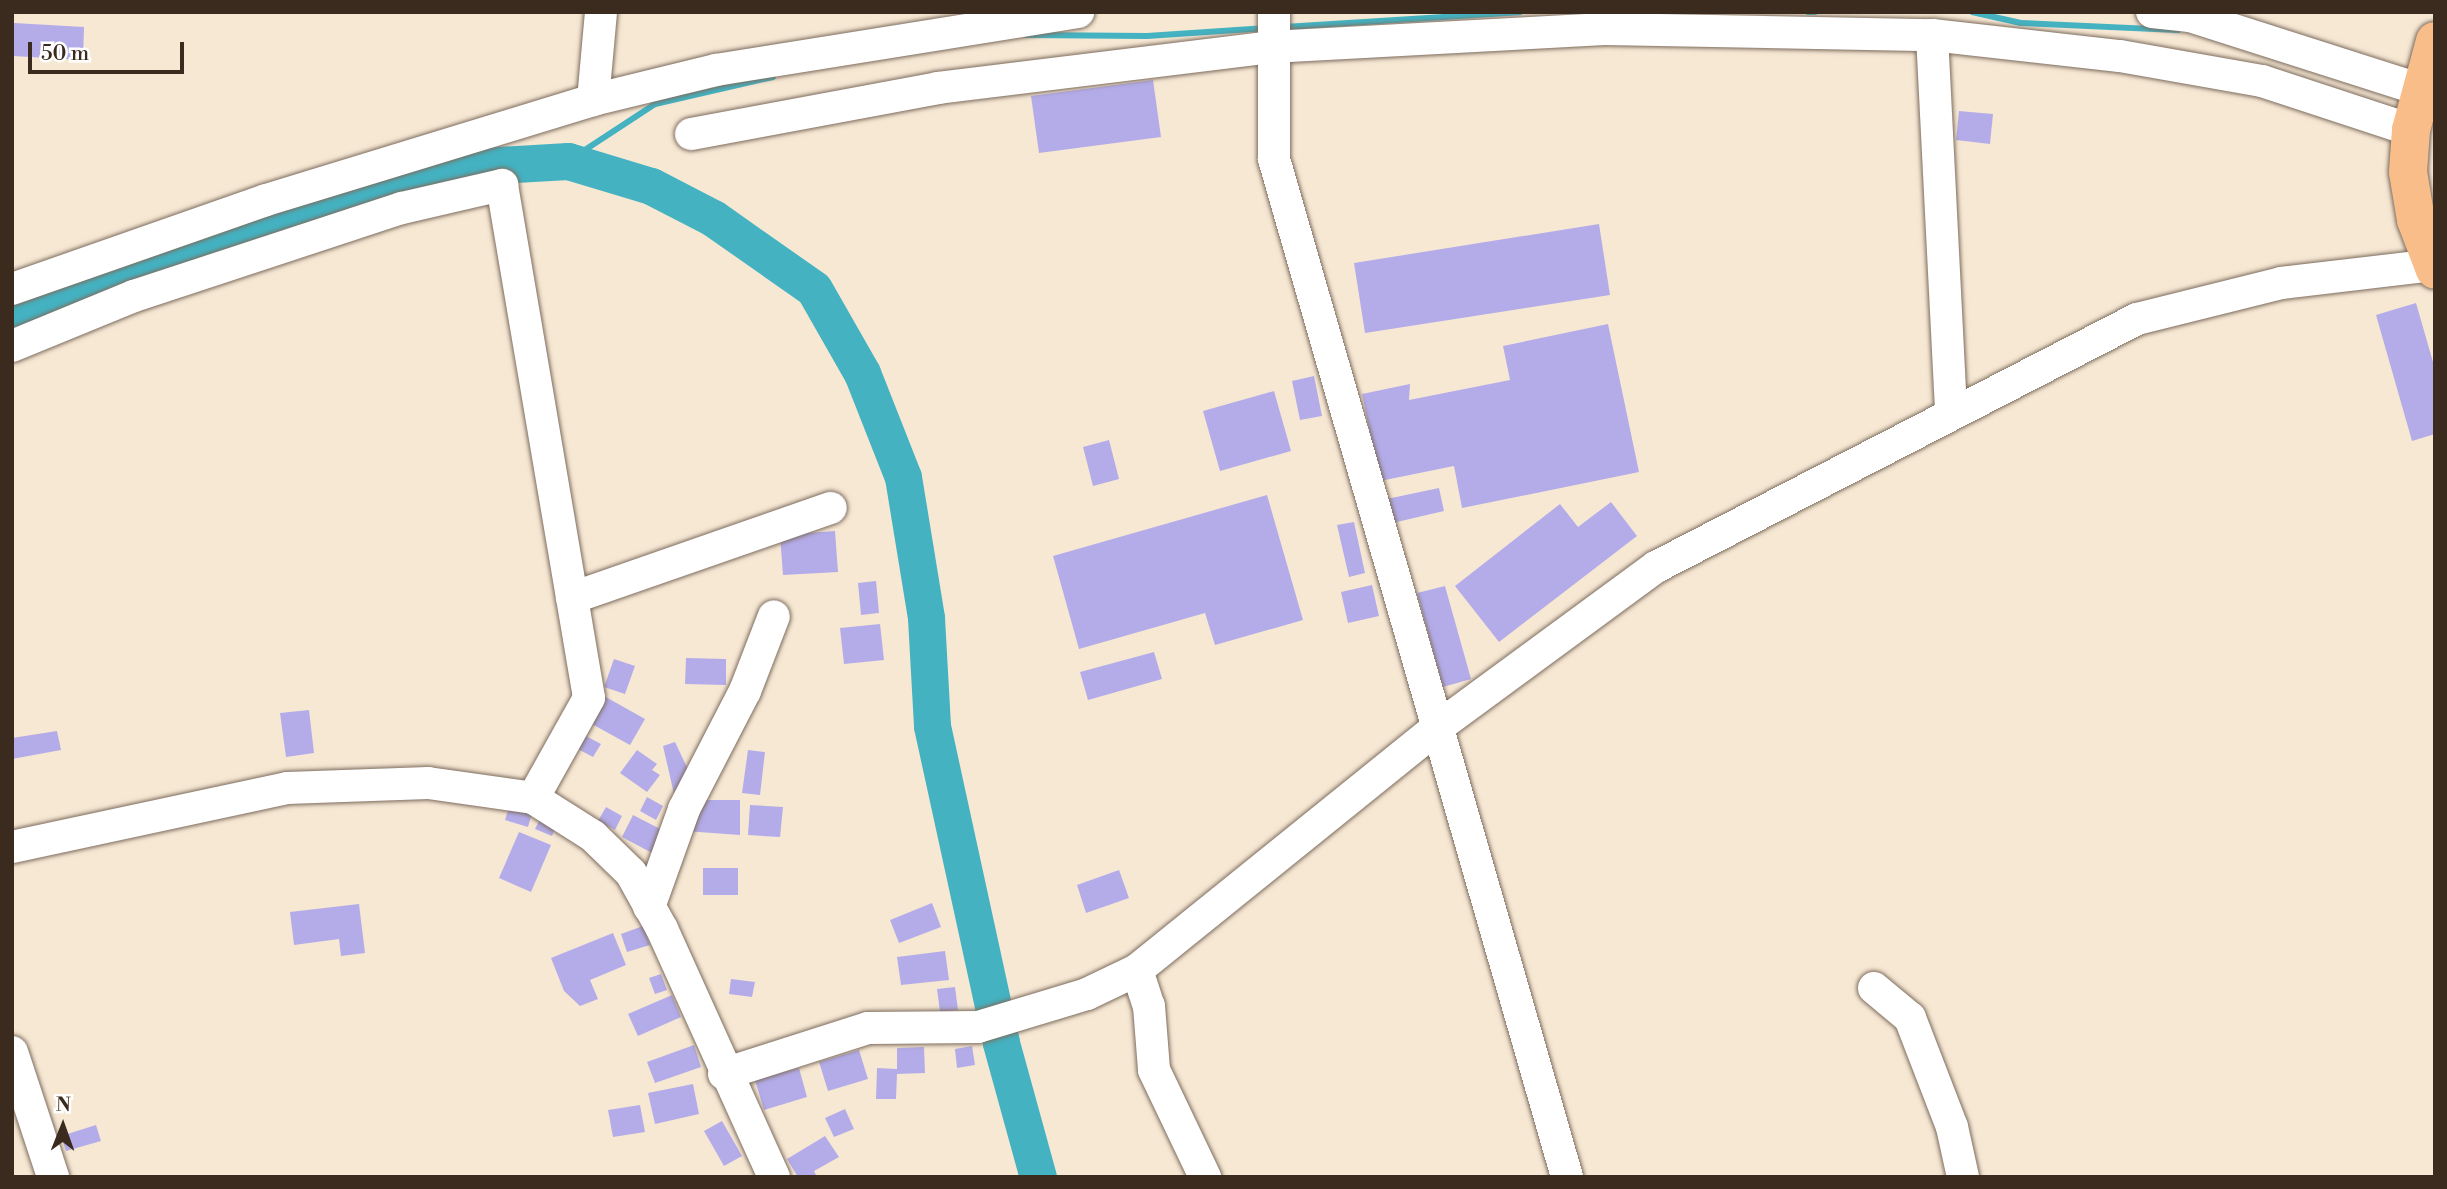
<!DOCTYPE html>
<style>
body{margin:0}
#map{position:relative;width:2447px;height:1189px;overflow:hidden;background:#f7e8d4;font-family:"Libre Bodoni",serif}
div>[style]{position:absolute}
.stream>*{height:6px;margin:-3px;padding:0 3px;transform-origin:3px;border-radius:3px;background:#44b2c1}
.river>*{height:37px;margin:-18.5px;padding:0 18.5px;transform-origin:18.5px;border-radius:18.5px;background:#44b2c1}
.building>*{inset:0;background:#b4ace9}
.roads{filter:drop-shadow(0 0 2px #7d6c5e) drop-shadow(0 0 2px #7d6c5e)}
.minor>*{height:32px;margin:-16px;padding:0 16px;transform-origin:16px;border-radius:16px;background:#fff}
.major>*{height:38px;margin:-19px;padding:0 19px;transform-origin:19px;border-radius:19px;background:#f8bd89}
span{translate:-50% -50%;white-space:nowrap;text-align:center;line-height:1.15;-webkit-text-stroke:6px #fff;paint-order:stroke}
.frame{position:absolute;inset:0;border:14px solid #3b2a1e;pointer-events:none}
.north{position:absolute;left:28px;top:1091px;width:70px;height:70px;-webkit-text-stroke:5px #fff;paint-order:stroke;rotate:1deg;font-size:19px;font-weight:700;line-height:28px;text-align:center;color:#3b2a1e}
.north::after{content:'';display:block;margin:auto;width:24px;height:32px;background:#3b2a1e;clip-path:polygon(50% 0,100% 100%,50% 72%,0 100%)}
.scale{position:absolute;left:28px;top:42px;width:156px;height:32px;box-sizing:border-box;border:4px solid #3b2a1e;border-top:0;padding-left:9px;font-size:21px;line-height:24px;white-space:nowrap;color:#3b2a1e;-webkit-text-stroke:5px #fff;paint-order:stroke}
</style>
<div id="map">
<div class="stream">
<div style="left:1808px;top:12px;width:7px"></div>
<div style="left:1972px;top:12px;width:50px;rotate:12.7deg"></div>
<div style="left:2021px;top:23px;width:157px;rotate:2.6deg"></div>
<div style="left:1284px;top:27px;width:236px;rotate:-3.6deg"></div>
<div style="left:1026px;top:35px;width:121px;rotate:0.5deg"></div>
<div style="left:1147px;top:36px;width:120px;rotate:-3.8deg"></div>
<div style="left:568px;top:161px;width:104px;rotate:-33.2deg"></div>
<div style="left:655px;top:104px;width:121px;rotate:-12.9deg"></div>
</div>
<div class="river">
<div style="left:12px;top:312px;width:328px;rotate:-19.4deg"></div>
<div style="left:321px;top:203px;width:128px;rotate:-15.9deg"></div>
<div style="left:444px;top:168px;width:124px;rotate:-3.2deg"></div>
<div style="left:568px;top:161px;width:87px;rotate:16.8deg"></div>
<div style="left:651px;top:186px;width:70px;rotate:27.3deg"></div>
<div style="left:713px;top:218px;width:123px;rotate:35.1deg"></div>
<div style="left:814px;top:289px;width:97px;rotate:60.3deg"></div>
<div style="left:862px;top:373px;width:112px;rotate:68.5deg"></div>
<div style="left:903px;top:477px;width:143px;rotate:80.7deg"></div>
<div style="left:926px;top:618px;width:108px;rotate:86.8deg"></div>
<div style="left:932px;top:726px;width:324px;rotate:77.7deg"></div>
<div style="left:1001px;top:1043px;width:139px;rotate:74.6deg"></div>
</div>
<div class="building">
<div style="clip-path:polygon(14px 23px,84px 27px,83px 60px,13px 56px)"></div>
<div style="clip-path:polygon(1153px 80px,1161px 137px,1039px 153px,1031px 96px)"></div>
<div style="clip-path:polygon(1959px 111px,1993px 114px,1990px 144px,1956px 140px)"></div>
<div style="clip-path:polygon(1599px 224px,1610px 295px,1365px 333px,1354px 263px)"></div>
<div style="clip-path:polygon(2416px 303px,2435px 369px,2435px 434px,2412px 441px,2376px 315px)"></div>
<div style="clip-path:polygon(1608px 324px,1639px 472px,1462px 508px,1454px 466px,1380px 481px,1362px 394px,1410px 384px,1409px 400px,1510px 380px,1503px 346px)"></div>
<div style="clip-path:polygon(1314px 376px,1322px 416px,1300px 420px,1292px 381px)"></div>
<div style="clip-path:polygon(1274px 391px,1291px 451px,1220px 471px,1203px 411px)"></div>
<div style="clip-path:polygon(1109px 440px,1119px 479px,1093px 486px,1083px 447px)"></div>
<div style="clip-path:polygon(1439px 488px,1444px 511px,1388px 524px,1382px 500px)"></div>
<div style="clip-path:polygon(1267px 495px,1303px 620px,1215px 645px,1205px 613px,1079px 649px,1053px 556px)"></div>
<div style="clip-path:polygon(1611px 502px,1637px 536px,1499px 642px,1455px 586px,1560px 504px,1578px 527px)"></div>
<div style="clip-path:polygon(1354px 522px,1365px 573px,1349px 577px,1337px 525px)"></div>
<div style="clip-path:polygon(835px 531px,838px 572px,783px 575px,780px 535px)"></div>
<div style="clip-path:polygon(876px 581px,879px 613px,861px 615px,858px 583px)"></div>
<div style="clip-path:polygon(1372px 585px,1379px 616px,1348px 623px,1341px 592px)"></div>
<div style="clip-path:polygon(1445px 586px,1471px 679px,1443px 687px,1417px 593px)"></div>
<div style="clip-path:polygon(880px 624px,884px 660px,844px 664px,840px 628px)"></div>
<div style="clip-path:polygon(1154px 652px,1162px 679px,1088px 700px,1080px 672px)"></div>
<div style="clip-path:polygon(686px 658px,726px 659px,726px 685px,685px 684px)"></div>
<div style="clip-path:polygon(614px 659px,635px 666px,625px 694px,604px 687px)"></div>
<div style="clip-path:polygon(604px 696px,645px 719px,630px 745px,590px 723px)"></div>
<div style="clip-path:polygon(309px 710px,314px 753px,286px 757px,280px 713px)"></div>
<div style="clip-path:polygon(57px 731px,61px 750px,12px 759px,12px 738px)"></div>
<div style="clip-path:polygon(584px 735px,601px 744px,593px 757px,576px 748px)"></div>
<div style="clip-path:polygon(675px 742px,693px 780px,674px 794px,663px 746px)"></div>
<div style="clip-path:polygon(637px 750px,657px 764px,652px 770px,660px 775px,647px 792px,620px 773px)"></div>
<div style="clip-path:polygon(748px 750px,765px 752px,760px 795px,742px 793px)"></div>
<div style="clip-path:polygon(647px 797px,663px 806px,656px 820px,640px 811px)"></div>
<div style="clip-path:polygon(698px 800px,740px 800px,740px 835px,685px 831px)"></div>
<div style="clip-path:polygon(750px 805px,783px 807px,780px 837px,748px 835px)"></div>
<div style="clip-path:polygon(509px 807px,532px 813px,528px 827px,505px 820px)"></div>
<div style="clip-path:polygon(606px 807px,622px 816px,615px 830px,598px 821px)"></div>
<div style="clip-path:polygon(633px 815px,666px 832px,654px 854px,622px 837px)"></div>
<div style="clip-path:polygon(540px 819px,556px 827px,552px 836px,535px 829px)"></div>
<div style="clip-path:polygon(519px 832px,551px 845px,531px 892px,499px 878px)"></div>
<div style="clip-path:polygon(703px 868px,738px 868px,738px 895px,703px 895px)"></div>
<div style="clip-path:polygon(1119px 870px,1129px 898px,1086px 913px,1077px 885px)"></div>
<div style="clip-path:polygon(932px 903px,941px 927px,899px 943px,890px 920px)"></div>
<div style="clip-path:polygon(359px 904px,365px 953px,341px 956px,339px 939px,294px 945px,290px 912px)"></div>
<div style="clip-path:polygon(643px 926px,650px 945px,627px 952px,621px 934px)"></div>
<div style="clip-path:polygon(613px 933px,626px 965px,590px 980px,598px 999px,580px 1006px,564px 991px,551px 958px)"></div>
<div style="clip-path:polygon(945px 951px,949px 980px,901px 985px,897px 957px)"></div>
<div style="clip-path:polygon(661px 974px,667px 990px,655px 994px,649px 978px)"></div>
<div style="clip-path:polygon(731px 979px,755px 982px,752px 997px,729px 994px)"></div>
<div style="clip-path:polygon(955px 987px,958px 1010px,940px 1012px,937px 989px)"></div>
<div style="clip-path:polygon(672px 995px,681px 1017px,638px 1036px,628px 1014px)"></div>
<div style="clip-path:polygon(694px 1045px,701px 1067px,655px 1083px,647px 1062px)"></div>
<div style="clip-path:polygon(972px 1046px,975px 1065px,957px 1068px,955px 1049px)"></div>
<div style="clip-path:polygon(924px 1047px,925px 1073px,897px 1074px,896px 1099px,876px 1099px,877px 1068px,897px 1069px,897px 1048px)"></div>
<div style="clip-path:polygon(859px 1050px,868px 1079px,828px 1091px,819px 1062px)"></div>
<div style="clip-path:polygon(799px 1068px,807px 1097px,764px 1110px,755px 1080px)"></div>
<div style="clip-path:polygon(693px 1084px,699px 1114px,655px 1124px,648px 1093px)"></div>
<div style="clip-path:polygon(640px 1105px,645px 1132px,613px 1137px,608px 1110px)"></div>
<div style="clip-path:polygon(845px 1109px,854px 1129px,834px 1137px,825px 1118px)"></div>
<div style="clip-path:polygon(722px 1121px,742px 1156px,724px 1166px,704px 1131px)"></div>
<div style="clip-path:polygon(96px 1125px,101px 1141px,66px 1151px,61px 1136px)"></div>
<div style="clip-path:polygon(825px 1136px,839px 1157px,814px 1171px,817px 1177px,798px 1177px,787px 1159px)"></div>
</div>
<div class="roads">
<div class="minor">
<div style="left:1274px;top:12px;width:147px;rotate:90deg"></div>
<div style="left:1274px;top:159px;width:1059px;rotate:73.94deg"></div>
<div style="left:2152px;top:12px;width:38px;rotate:6deg"></div>
<div style="left:2190px;top:16px;width:244px;rotate:17.7deg"></div>
<div style="left:1932px;top:35px;width:378px;rotate:87.1deg"></div>
<div style="left:593px;top:100px;width:88px;rotate:-84.8deg"></div>
<div style="left:691px;top:134px;width:251px;rotate:-10.5deg"></div>
<div style="left:938px;top:88px;width:336px;rotate:-7deg"></div>
<div style="left:1271px;top:47px;width:334px;rotate:-3.1deg"></div>
<div style="left:1605px;top:29px;width:327px;rotate:1.1deg"></div>
<div style="left:1932px;top:35px;width:189px;rotate:6.4deg"></div>
<div style="left:2120px;top:56px;width:144px;rotate:10deg"></div>
<div style="left:2262px;top:81px;width:157px;rotate:18.2deg"></div>
<div style="left:12px;top:289px;width:269px;rotate:-19.3deg"></div>
<div style="left:266px;top:200px;width:342px;rotate:-17deg"></div>
<div style="left:593px;top:100px;width:127px;rotate:-13.7deg"></div>
<div style="left:716px;top:70px;width:367px;rotate:-9.1deg"></div>
<div style="left:12px;top:346px;width:132px;rotate:-22.3deg"></div>
<div style="left:134px;top:296px;width:282px;rotate:-18.2deg"></div>
<div style="left:402px;top:208px;width:103px;rotate:-13deg"></div>
<div style="left:502px;top:185px;width:520px;rotate:80.37deg"></div>
<div style="left:589px;top:698px;width:115px;rotate:119.2deg"></div>
<div style="left:572px;top:598px;width:274px;rotate:-19.2deg"></div>
<div style="left:12px;top:847px;width:281px;rotate:-12.1deg"></div>
<div style="left:287px;top:788px;width:141px;rotate:-2deg"></div>
<div style="left:428px;top:783px;width:106px;rotate:8.1deg"></div>
<div style="left:533px;top:798px;width:71px;rotate:32.3deg"></div>
<div style="left:593px;top:836px;width:53px;rotate:44.2deg"></div>
<div style="left:631px;top:873px;width:64px;rotate:61deg"></div>
<div style="left:662px;top:929px;width:272px;rotate:65.7deg"></div>
<div style="left:649px;top:907px;width:104px;rotate:-70.3deg"></div>
<div style="left:684px;top:809px;width:133px;rotate:-62.7deg"></div>
<div style="left:745px;top:691px;width:80px;rotate:-68.9deg"></div>
<div style="left:1137px;top:970px;width:38px;rotate:72deg"></div>
<div style="left:1149px;top:1006px;width:64px;rotate:85.5deg"></div>
<div style="left:1154px;top:1070px;width:119px;rotate:64.5deg"></div>
<div style="left:1874px;top:988px;width:47px;rotate:39.8deg"></div>
<div style="left:1910px;top:1018px;width:117px;rotate:68.9deg"></div>
<div style="left:1952px;top:1127px;width:51px;rotate:77.6deg"></div>
<div style="left:12px;top:1052px;width:132px;rotate:71.8deg"></div>
<div style="left:724px;top:1074px;width:151px;rotate:-17.7deg"></div>
<div style="left:868px;top:1028px;width:110px;rotate:-0.5deg"></div>
<div style="left:978px;top:1027px;width:114px;rotate:-16.8deg"></div>
<div style="left:1087px;top:994px;width:55px;rotate:-25.6deg"></div>
<div style="left:1137px;top:970px;width:382px;rotate:-38.9deg"></div>
<div style="left:1434px;top:730px;width:275px;rotate:-36.3deg"></div>
<div style="left:1656px;top:567px;width:541px;rotate:-27.28deg"></div>
<div style="left:2137px;top:319px;width:148px;rotate:-14deg"></div>
<div style="left:2281px;top:283px;width:155px;rotate:-6.7deg"></div>
</div>
<div class="major">
<div style="left:2435px;top:41px;width:92px;rotate:105.1deg"></div>
<div style="left:2411px;top:130px;width:42px;rotate:94.1deg"></div>
<div style="left:2408px;top:172px;width:49px;rotate:80.5deg"></div>
<div style="left:2416px;top:220px;width:53px;rotate:69.2deg"></div>
</div>
</div>
<div class="frame"></div>
<div class="north">N</div>
<div class="scale">50 m</div>
</div>
